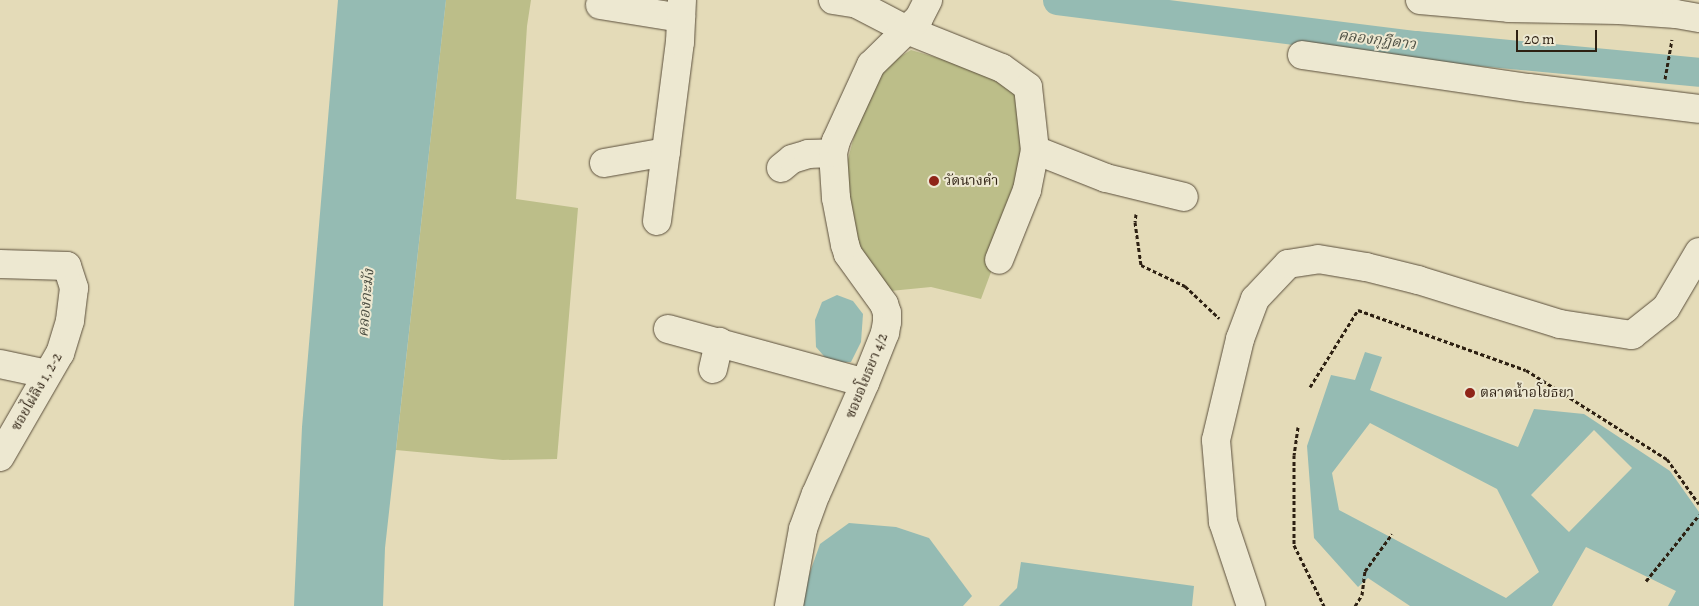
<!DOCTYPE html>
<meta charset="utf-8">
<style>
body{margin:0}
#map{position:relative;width:1699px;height:606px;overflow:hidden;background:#e4dbb8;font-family:Alegreya,"Noto Serif Thai",serif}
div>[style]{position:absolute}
.green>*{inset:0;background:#bcbe89}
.water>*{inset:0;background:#95bbb3}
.canal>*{height:29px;margin:-14.5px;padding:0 14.5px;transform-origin:14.5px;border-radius:14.5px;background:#95bbb3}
.path>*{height:3px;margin-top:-1.5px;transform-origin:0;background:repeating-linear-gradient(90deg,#2d2012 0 4px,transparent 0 6.5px)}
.roads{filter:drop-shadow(0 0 1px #5b4f3c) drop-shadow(0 0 1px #5b4f3c)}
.minor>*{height:28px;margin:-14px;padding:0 14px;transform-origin:14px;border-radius:14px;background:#ede8d1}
.dots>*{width:14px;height:14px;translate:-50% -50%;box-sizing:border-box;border:2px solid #ede8d1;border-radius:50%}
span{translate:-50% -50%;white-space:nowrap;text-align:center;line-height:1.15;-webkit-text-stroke:4px #ede8d1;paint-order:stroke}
.poi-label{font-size:14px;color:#2d2012}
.left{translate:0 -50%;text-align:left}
.street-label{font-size:14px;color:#2d2012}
.water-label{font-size:15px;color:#4c4e42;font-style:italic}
.scale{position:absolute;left:1516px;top:30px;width:81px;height:22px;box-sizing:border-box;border:2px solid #2d2012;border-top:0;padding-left:6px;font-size:15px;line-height:18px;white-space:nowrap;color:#2d2012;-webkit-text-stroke:4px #ede8d1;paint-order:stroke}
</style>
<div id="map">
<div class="green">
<div style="clip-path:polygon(446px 0,531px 0,527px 26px,516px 199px,578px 208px,557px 459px,503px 460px,396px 450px)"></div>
<div style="clip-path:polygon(911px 50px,999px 76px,1019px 97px,1029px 170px,981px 299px,931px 287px,880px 292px,851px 256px,846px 167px,870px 75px)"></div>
</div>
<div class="water">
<div style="clip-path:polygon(338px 0,446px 0,385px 548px,383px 606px,294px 606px,302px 427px)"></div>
<div style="clip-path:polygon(837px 295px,853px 301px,863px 314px,861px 342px,851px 362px,830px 363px,816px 347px,815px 320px,822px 302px)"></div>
<div style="clip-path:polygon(evenodd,1365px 352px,1382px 357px,1370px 390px,1518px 447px,1534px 409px,1584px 414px,1670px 471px,1699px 512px,1699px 606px,1668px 606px,1676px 591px,1586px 547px,1552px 606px,1410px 606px,1368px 578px,1358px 587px,1314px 538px,1307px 446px,1331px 375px,1355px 380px,1365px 352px,1370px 423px,1497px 489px,1539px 572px,1506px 598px,1339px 510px,1332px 473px,1370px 423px,1365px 352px,1594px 430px,1632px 468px,1569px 532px,1531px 495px,1594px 430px)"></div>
<div style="clip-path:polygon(849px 523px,896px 527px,929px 538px,972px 596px,963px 606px,803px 606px,799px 603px,820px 544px)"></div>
<div style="clip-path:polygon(1021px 562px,1194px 586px,1192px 606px,999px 606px,1017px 588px)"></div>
</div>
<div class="canal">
<div style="left:1057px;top:0;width:361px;rotate:7.2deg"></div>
<div style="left:1415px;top:45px;width:285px;rotate:5.4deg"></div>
</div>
<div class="path">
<div style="left:1665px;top:79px;width:40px;rotate:-80deg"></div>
<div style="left:1136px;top:214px;width:8px;rotate:97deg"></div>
<div style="left:1135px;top:222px;width:43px;rotate:82.1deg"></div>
<div style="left:1141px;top:265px;width:49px;rotate:25.5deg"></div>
<div style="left:1185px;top:286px;width:47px;rotate:43.3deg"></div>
<div style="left:1310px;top:387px;width:91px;rotate:-58.1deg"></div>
<div style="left:1358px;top:310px;width:178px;rotate:19.7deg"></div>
<div style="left:1526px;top:370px;width:167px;rotate:32.3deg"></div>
<div style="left:1667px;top:459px;width:55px;rotate:54.6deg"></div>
<div style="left:1298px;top:427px;width:28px;rotate:98deg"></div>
<div style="left:1294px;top:455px;width:90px;rotate:90deg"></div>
<div style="left:1294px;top:545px;width:68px;rotate:63.8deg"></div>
<div style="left:1646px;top:581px;width:85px;rotate:-51.2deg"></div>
<div style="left:1355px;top:606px;width:13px;rotate:-58deg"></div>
<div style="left:1362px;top:595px;width:24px;rotate:-83deg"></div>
<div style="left:1365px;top:571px;width:46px;rotate:-53.9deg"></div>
</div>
<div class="roads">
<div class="minor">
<div style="left:833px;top:0;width:24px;rotate:9deg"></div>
<div style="left:857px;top:4px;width:56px;rotate:27.5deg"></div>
<div style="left:907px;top:30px;width:102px;rotate:21.8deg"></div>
<div style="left:1002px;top:68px;width:32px;rotate:36deg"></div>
<div style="left:1028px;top:87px;width:63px;rotate:83.7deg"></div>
<div style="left:1035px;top:150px;width:41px;rotate:101.3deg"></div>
<div style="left:1027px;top:190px;width:75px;rotate:111.8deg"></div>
<div style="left:1420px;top:0;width:89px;rotate:5.1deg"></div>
<div style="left:1509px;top:8px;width:110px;rotate:1deg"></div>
<div style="left:1619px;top:10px;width:57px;rotate:4deg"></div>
<div style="left:1676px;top:14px;width:23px;rotate:10deg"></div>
<div style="left:600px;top:5px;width:82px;rotate:9.1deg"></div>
<div style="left:1302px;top:55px;width:229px;rotate:8.3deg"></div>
<div style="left:1529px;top:88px;width:171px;rotate:7deg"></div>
<div style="left:1035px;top:150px;width:76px;rotate:21.5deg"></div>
<div style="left:1106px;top:178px;width:80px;rotate:13.7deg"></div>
<div style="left:604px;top:163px;width:63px;rotate:-10.1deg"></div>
<div style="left:781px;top:168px;width:14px;rotate:-39deg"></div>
<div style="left:792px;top:159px;width:17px;rotate:-17deg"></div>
<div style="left:808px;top:154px;width:25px;rotate:-2deg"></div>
<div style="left:657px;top:221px;width:180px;rotate:-82.7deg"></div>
<div style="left:680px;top:42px;width:42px;rotate:-87.3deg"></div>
<div style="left:0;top:264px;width:67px;rotate:1.7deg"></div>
<div style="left:67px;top:266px;width:23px;rotate:72deg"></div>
<div style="left:74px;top:288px;width:33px;rotate:97deg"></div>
<div style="left:70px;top:321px;width:34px;rotate:107deg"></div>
<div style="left:60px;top:353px;width:120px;rotate:120deg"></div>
<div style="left:668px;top:329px;width:204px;rotate:15.3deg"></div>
<div style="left:0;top:364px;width:48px;rotate:12deg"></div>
<div style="left:713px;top:369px;width:28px;rotate:-77deg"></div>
<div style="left:789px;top:606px;width:78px;rotate:-79.7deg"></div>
<div style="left:803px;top:529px;width:37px;rotate:-70deg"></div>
<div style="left:816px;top:494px;width:121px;rotate:-66.2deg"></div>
<div style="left:865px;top:383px;width:54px;rotate:-68.2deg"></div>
<div style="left:885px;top:333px;width:11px;rotate:-80deg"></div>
<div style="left:887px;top:322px;width:9px;rotate:-90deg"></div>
<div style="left:887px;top:313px;width:9px;rotate:-108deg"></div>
<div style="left:884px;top:304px;width:62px;rotate:-125.8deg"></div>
<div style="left:848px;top:254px;width:9px;rotate:-108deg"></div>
<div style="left:845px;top:245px;width:48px;rotate:-100.8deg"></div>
<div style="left:836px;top:198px;width:45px;rotate:-93.8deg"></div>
<div style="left:833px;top:153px;width:12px;rotate:-76deg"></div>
<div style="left:836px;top:141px;width:84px;rotate:-65.3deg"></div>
<div style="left:871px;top:65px;width:67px;rotate:-44.4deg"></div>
<div style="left:919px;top:18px;width:20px;rotate:-63deg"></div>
<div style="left:1251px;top:606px;width:89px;rotate:-108.4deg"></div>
<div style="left:1223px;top:522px;width:82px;rotate:-94.9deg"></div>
<div style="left:1216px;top:440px;width:104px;rotate:-76.6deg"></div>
<div style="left:1240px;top:339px;width:43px;rotate:-69.4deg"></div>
<div style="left:1255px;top:299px;width:48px;rotate:-46.7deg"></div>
<div style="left:1288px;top:264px;width:30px;rotate:-9deg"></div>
<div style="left:1318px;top:259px;width:49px;rotate:9.5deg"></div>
<div style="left:1366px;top:267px;width:54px;rotate:14deg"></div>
<div style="left:1418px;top:280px;width:149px;rotate:17.2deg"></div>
<div style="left:1560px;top:324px;width:73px;rotate:8.7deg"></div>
<div style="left:1632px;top:335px;width:43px;rotate:-38.5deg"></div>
<div style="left:1666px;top:308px;width:65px;rotate:-59.5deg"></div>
</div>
</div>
<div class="dots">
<div style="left:934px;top:181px;background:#8f2418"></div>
<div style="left:1470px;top:393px;background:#8f2418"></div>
</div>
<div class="poi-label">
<span class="left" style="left:944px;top:181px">วัดนางคำ</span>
<span class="left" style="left:1480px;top:393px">ตลาดน้ำอโยธยา</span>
</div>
<div class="street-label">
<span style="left:867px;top:376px;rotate:-68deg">ซอยอโยธยา 4/2</span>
<span style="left:37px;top:392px;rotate:-60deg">ซอยไผ่ลิง 1, 2-2</span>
</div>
<div class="water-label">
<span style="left:1377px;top:40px;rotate:7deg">คลองกุฎีดาว</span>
<span style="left:366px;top:303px;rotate:-85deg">คลองกะมัง</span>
</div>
<div class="scale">20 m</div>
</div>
